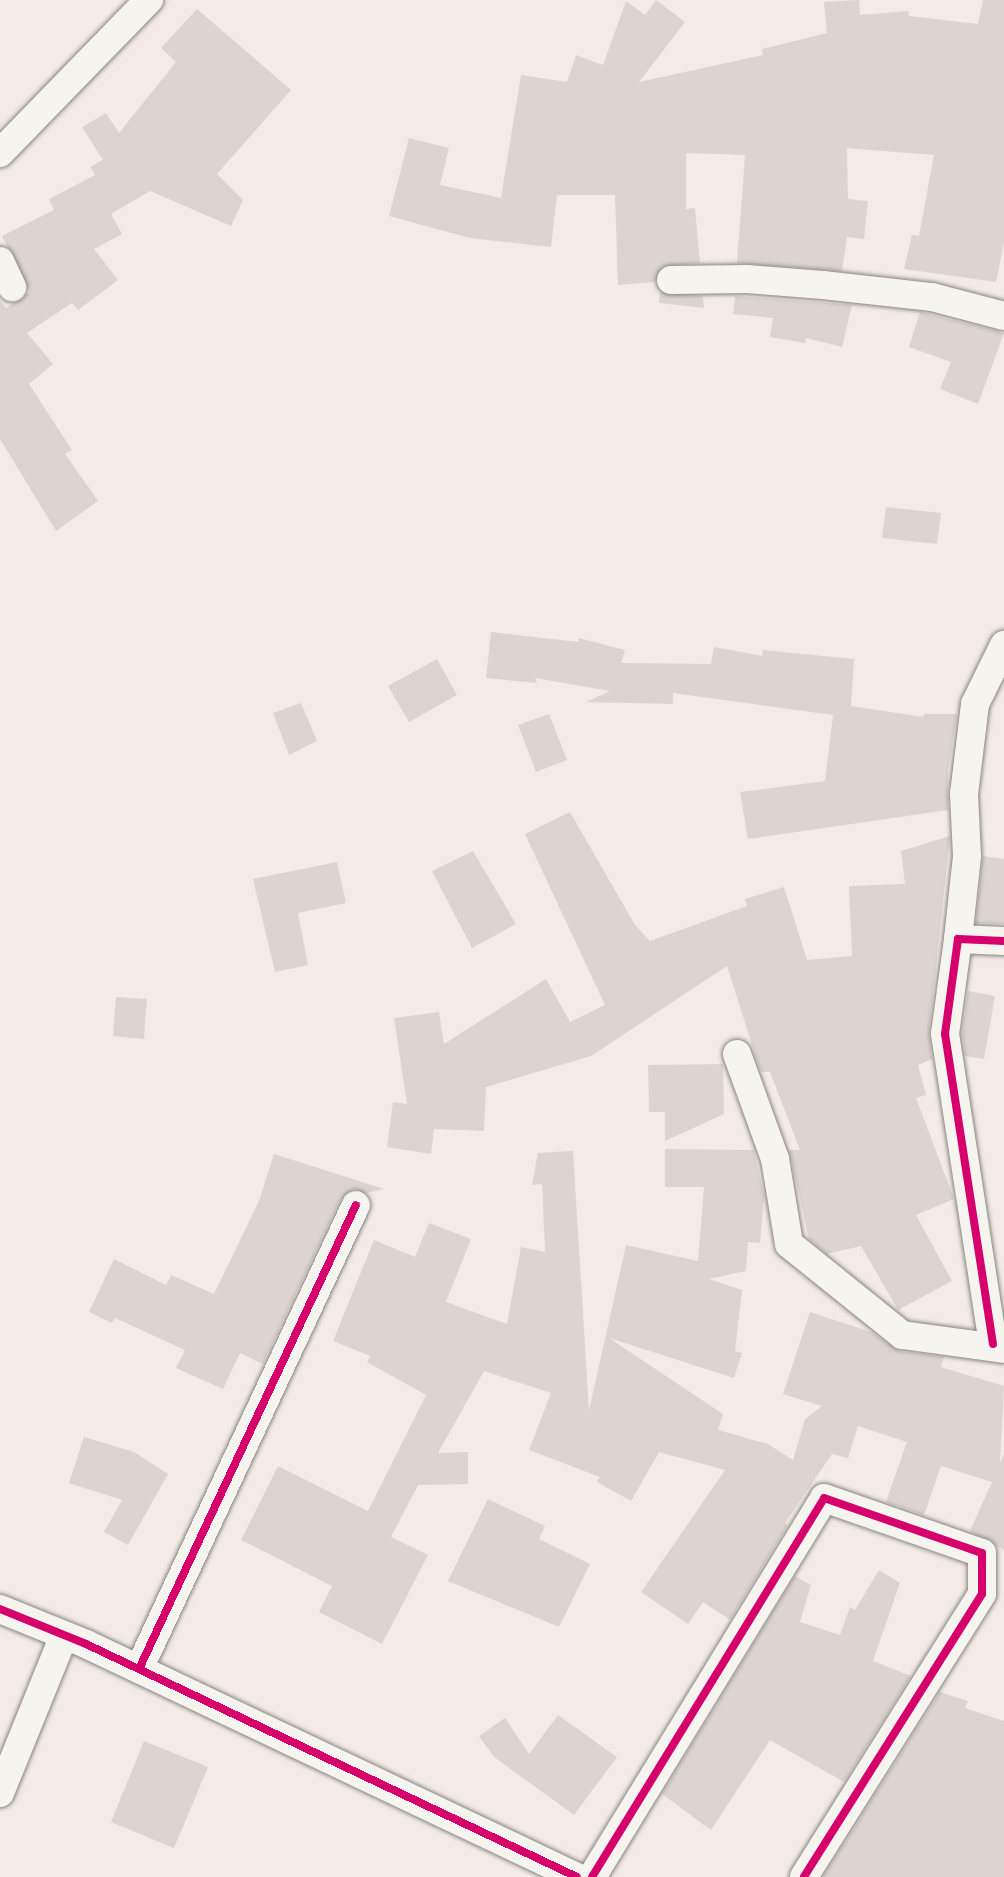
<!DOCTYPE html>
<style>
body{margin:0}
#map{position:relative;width:1004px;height:1877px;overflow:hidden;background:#f5ebe6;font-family:Sriracha,sans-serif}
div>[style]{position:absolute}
.building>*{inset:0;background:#ddd3cf}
.roads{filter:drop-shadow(0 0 2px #858682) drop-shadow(0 0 2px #858682)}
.minor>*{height:28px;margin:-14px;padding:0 14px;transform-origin:14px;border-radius:14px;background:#f6f4ef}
.cycleway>*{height:8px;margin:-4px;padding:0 4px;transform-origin:4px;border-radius:4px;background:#d6006c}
span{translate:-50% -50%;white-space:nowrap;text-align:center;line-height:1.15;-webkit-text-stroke:5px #fbf7ec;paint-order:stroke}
</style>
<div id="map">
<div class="building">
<div style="clip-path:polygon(656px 0,685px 22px,639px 82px,763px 55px,762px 49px,827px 33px,824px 2px,859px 0,860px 15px,908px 11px,909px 16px,978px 24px,983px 0,1004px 0,1004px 242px,996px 282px,904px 269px,912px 235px,919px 236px,934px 155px,847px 148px,848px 199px,868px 201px,864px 239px,847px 237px,842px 271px,737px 263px,745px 155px,686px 153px,686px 209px,695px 208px,700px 263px,663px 266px,655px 282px,618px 285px,615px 195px,557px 195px,551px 247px,470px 238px,389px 216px,409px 138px,449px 148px,440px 185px,501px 198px,521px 75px,567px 82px,576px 55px,603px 65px,626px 1px,645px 15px)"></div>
<div style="clip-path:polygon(197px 9px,291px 90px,217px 174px,243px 200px,231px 226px,150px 191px,111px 214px,122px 234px,94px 249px,118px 280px,78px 310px,72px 303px,27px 333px,53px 364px,29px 384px,72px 450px,65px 454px,98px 501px,56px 531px,0 439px,0 301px,6px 308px,30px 292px,2px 236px,54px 210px,49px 199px,95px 175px,90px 167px,103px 160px,82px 127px,106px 113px,119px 133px,176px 62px,161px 48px)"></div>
<div style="clip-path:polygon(660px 292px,703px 296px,704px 308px,659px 303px)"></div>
<div style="clip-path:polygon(735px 296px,852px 305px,842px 347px,806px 338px,805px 343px,770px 337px,773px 318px,733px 314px)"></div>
<div style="clip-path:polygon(920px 312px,1004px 333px,978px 404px,940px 389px,951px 362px,909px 347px)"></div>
<div style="clip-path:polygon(886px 507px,941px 513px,937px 544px,882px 538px)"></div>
<div style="clip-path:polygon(491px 632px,578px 642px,579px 638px,625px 650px,621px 663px,711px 664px,714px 647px,762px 656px,763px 650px,854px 659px,851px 706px,923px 717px,924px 714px,957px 714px,948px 771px,948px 810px,748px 839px,740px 792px,825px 781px,833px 715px,673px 693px,673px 704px,586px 702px,610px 691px,535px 678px,537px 683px,486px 678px)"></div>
<div style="clip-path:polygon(437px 659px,457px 695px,409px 722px,388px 686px)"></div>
<div style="clip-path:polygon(301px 703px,317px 741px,289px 755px,273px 713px)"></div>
<div style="clip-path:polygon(549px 714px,567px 760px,536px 772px,518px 725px)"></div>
<div style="clip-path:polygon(570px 812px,635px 925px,650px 941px,747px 906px,745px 899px,784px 887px,807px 960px,852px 956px,849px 886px,905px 884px,901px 851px,950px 836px,929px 1032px,932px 1059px,918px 1065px,926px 1095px,916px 1098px,954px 1199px,916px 1215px,952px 1281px,898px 1310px,861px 1246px,827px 1254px,809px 1239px,789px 1150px,800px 1150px,770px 1072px,762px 1072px,759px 1067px,727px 966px,591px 1056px,486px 1087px,484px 1131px,434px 1129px,431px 1154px,387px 1147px,393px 1102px,407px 1104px,394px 1018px,439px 1012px,444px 1044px,546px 979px,570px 1022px,605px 1005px,525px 834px)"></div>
<div style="clip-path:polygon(473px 851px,516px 924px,472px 948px,432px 871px)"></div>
<div style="clip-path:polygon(983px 856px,1004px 859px,1004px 924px,976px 923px)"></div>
<div style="clip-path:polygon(337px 862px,346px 903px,298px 913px,308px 965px,275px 972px,253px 879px)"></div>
<div style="clip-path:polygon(968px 991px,995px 996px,984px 1059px,965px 1056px,962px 1034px)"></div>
<div style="clip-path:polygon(116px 997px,147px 999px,144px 1039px,113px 1036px)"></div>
<div style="clip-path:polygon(723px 1064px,724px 1114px,665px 1141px,665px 1112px,649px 1112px,648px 1065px)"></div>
<div style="clip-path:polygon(665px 1149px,754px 1150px,764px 1196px,760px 1243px,748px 1242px,746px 1271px,709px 1279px,742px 1290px,735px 1351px,742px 1353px,734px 1378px,609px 1338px,723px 1414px,718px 1430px,768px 1444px,793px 1460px,805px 1419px,822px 1406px,783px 1394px,810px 1312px,871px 1332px,899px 1351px,944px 1357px,941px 1367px,1004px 1386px,1000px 1463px,1004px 1454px,1004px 1550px,970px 1531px,992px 1482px,941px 1466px,924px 1515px,886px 1502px,907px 1442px,858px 1426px,848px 1458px,832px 1454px,785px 1523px,788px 1525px,730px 1620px,703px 1602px,688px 1624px,641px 1592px,725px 1470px,659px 1452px,631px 1501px,597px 1482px,600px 1477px,529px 1450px,551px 1393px,484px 1371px,438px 1453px,468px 1452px,468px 1484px,418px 1485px,391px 1537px,428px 1555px,382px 1644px,319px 1612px,332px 1586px,241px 1540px,278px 1466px,368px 1511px,426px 1395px,367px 1362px,370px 1356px,333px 1341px,374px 1240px,415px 1257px,429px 1223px,471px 1239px,446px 1302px,507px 1324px,521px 1247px,545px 1252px,542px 1184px,532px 1185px,538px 1153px,573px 1151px,589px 1410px,626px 1245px,698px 1261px,704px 1187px,665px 1187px)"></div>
<div style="clip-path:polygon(274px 1154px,384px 1189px,366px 1193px,354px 1189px,341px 1198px,263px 1364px,240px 1353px,223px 1389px,176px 1368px,185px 1350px,115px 1318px,112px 1323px,89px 1312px,114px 1259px,166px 1285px,171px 1275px,214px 1294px,259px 1201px)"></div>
<div style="clip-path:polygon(84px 1437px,134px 1452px,168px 1474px,128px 1545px,104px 1532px,122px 1500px,69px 1483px)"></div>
<div style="clip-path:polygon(488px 1499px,545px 1526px,539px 1539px,590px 1564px,559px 1627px,448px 1581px)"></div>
<div style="clip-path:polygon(879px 1570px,900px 1583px,873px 1661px,911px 1676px,844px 1782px,770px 1740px,711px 1830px,662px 1794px,795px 1576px,811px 1585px,800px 1622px,840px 1635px,850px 1607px,855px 1610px)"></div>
<div style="clip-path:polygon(940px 1692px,968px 1701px,965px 1708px,1004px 1721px,1004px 1877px,823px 1877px)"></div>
<div style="clip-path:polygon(558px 1715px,617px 1757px,574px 1815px,494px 1757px,479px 1736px,505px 1718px,529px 1754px)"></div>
<div style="clip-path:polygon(144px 1741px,208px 1767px,174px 1848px,111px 1822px)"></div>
</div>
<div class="roads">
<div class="minor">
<div style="left:0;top:153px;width:214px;rotate:-45.8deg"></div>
<div style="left:0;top:261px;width:29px;rotate:65deg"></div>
<div style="left:671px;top:280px;width:76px;rotate:-0.8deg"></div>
<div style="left:747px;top:279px;width:76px;rotate:4.5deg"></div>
<div style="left:823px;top:285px;width:110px;rotate:6.3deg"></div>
<div style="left:932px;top:297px;width:74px;rotate:14.8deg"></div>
<div style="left:958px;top:939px;width:83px;rotate:-83.8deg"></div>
<div style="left:967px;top:856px;width:62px;rotate:-92.8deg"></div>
<div style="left:964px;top:794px;width:91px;rotate:-83deg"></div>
<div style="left:975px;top:704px;width:66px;rotate:-63.8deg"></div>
<div style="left:737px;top:1054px;width:112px;rotate:70.1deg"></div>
<div style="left:775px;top:1159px;width:86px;rotate:80.6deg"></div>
<div style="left:789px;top:1244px;width:145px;rotate:38.8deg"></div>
<div style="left:902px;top:1335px;width:103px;rotate:7.8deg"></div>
<div style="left:993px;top:1344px;width:314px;rotate:-98.8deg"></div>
<div style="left:945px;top:1034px;width:96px;rotate:-82.2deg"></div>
<div style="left:958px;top:939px;width:46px;rotate:2.5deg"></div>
<div style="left:0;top:1609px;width:93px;rotate:22.1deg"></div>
<div style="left:86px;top:1644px;width:543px;rotate:25.39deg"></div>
<div style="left:139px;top:1669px;width:512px;rotate:-64.94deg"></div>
<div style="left:0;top:1793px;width:170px;rotate:-67.9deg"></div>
<div style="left:592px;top:1877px;width:444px;rotate:-58.5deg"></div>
<div style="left:824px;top:1498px;width:167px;rotate:19.2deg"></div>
<div style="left:982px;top:1553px;width:41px;rotate:90deg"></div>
<div style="left:982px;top:1594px;width:334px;rotate:122.2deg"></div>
</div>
</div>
<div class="cycleway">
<div style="left:993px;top:1344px;width:314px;rotate:-98.8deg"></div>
<div style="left:945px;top:1034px;width:96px;rotate:-82.2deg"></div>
<div style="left:958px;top:939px;width:46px;rotate:2.5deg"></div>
<div style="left:0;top:1609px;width:93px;rotate:22.1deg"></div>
<div style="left:86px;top:1644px;width:543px;rotate:25.39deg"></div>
<div style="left:139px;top:1669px;width:512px;rotate:-64.94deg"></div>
<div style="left:592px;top:1877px;width:444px;rotate:-58.5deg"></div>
<div style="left:824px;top:1498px;width:167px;rotate:19.2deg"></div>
<div style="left:982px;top:1553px;width:41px;rotate:90deg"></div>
<div style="left:982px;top:1594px;width:334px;rotate:122.2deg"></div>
</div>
</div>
